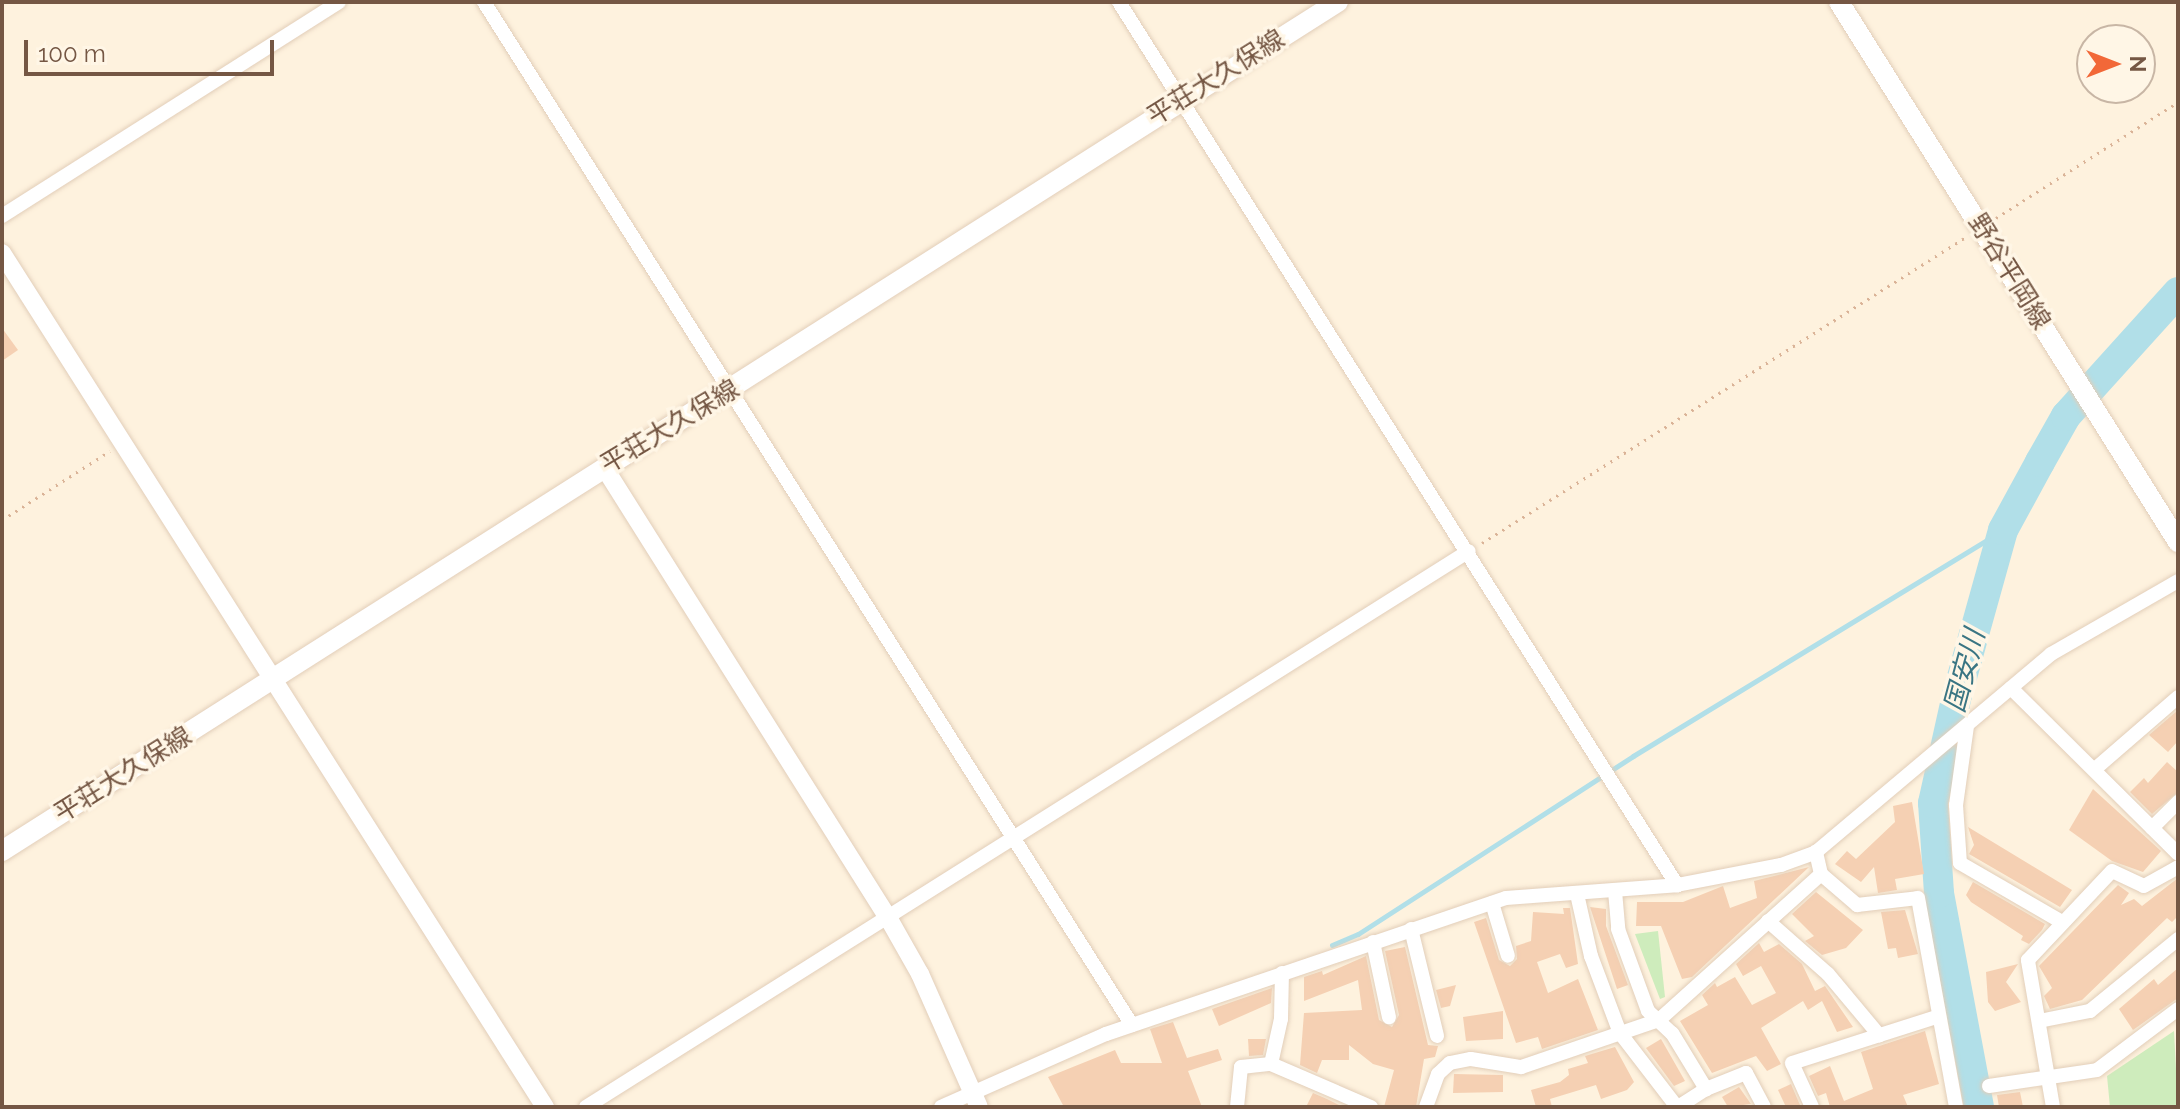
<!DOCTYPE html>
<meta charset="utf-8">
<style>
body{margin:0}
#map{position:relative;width:2180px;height:1109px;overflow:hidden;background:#fef2de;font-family:Raleway,"Noto Sans JP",sans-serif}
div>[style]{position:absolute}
.green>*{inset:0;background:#ceecbc}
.stream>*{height:5px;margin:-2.5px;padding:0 2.5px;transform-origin:2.5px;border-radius:2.5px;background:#b1dfe8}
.river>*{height:30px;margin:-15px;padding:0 15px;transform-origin:15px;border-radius:15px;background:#b1dfe8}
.building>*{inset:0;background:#f5d0b3}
.path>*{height:3px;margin-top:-1.5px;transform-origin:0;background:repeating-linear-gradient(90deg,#dab397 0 2px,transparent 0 8px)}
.roads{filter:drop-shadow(0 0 2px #e2ceb9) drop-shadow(0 0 2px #e2ceb9)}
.minor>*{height:14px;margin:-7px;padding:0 7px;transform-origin:7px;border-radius:7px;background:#fff}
.tertiary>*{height:18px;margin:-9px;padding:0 9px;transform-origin:9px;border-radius:9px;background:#fff}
.secondary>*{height:20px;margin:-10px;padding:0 10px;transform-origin:10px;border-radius:10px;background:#fff}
span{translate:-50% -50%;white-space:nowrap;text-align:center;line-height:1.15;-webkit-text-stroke:7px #fff6e6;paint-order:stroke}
.street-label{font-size:26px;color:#755744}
.water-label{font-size:28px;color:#3a7583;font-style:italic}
.frame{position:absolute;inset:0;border:4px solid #755744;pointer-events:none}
.north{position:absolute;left:2076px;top:24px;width:80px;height:80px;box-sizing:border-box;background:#fff6e6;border:2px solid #c8b6a5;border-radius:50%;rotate:90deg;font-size:22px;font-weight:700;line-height:32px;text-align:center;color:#755744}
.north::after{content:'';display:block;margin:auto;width:28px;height:36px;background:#f26838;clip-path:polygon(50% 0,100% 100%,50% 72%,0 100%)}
.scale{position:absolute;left:24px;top:40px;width:250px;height:36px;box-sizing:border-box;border:4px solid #755744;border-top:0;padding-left:10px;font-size:24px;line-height:28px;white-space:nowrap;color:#755744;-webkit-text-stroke:6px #fff6e6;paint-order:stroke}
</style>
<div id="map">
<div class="green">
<div style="clip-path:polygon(1658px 931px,1665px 997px,1660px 999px,1635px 934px)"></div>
<div style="clip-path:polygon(2174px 1031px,2178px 1107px,2110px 1107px,2107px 1076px)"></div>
</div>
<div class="stream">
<div style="left:1332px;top:945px;width:28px;rotate:-23deg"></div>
<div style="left:1358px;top:934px;width:328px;rotate:-32.9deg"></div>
<div style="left:1633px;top:756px;width:434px;rotate:-31.4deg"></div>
</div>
<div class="river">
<div style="left:1979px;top:1107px;width:218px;rotate:-100.6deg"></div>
<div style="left:1939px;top:893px;width:90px;rotate:-93.8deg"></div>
<div style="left:1933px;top:803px;width:111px;rotate:-77.5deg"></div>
<div style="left:1957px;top:695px;width:171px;rotate:-74.4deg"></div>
<div style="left:2003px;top:530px;width:77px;rotate:-61.4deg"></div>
<div style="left:2040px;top:462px;width:53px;rotate:-60.5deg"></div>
<div style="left:2066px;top:416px;width:167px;rotate:-47.9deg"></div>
</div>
<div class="building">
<div style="clip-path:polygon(2px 328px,18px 350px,2px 361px)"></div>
<div style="clip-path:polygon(2178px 710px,2178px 741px,2168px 752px,2149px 735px)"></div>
<div style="clip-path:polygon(2167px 762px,2178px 772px,2178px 792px,2152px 814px,2130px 792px,2144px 778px,2148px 783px)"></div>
<div style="clip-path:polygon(2093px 789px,2161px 851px,2143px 872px,2112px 861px,2069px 830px)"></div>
<div style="clip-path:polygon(1912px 802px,1924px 874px,1895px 879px,1897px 890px,1878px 893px,1874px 867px,1861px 882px,1835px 864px,1847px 851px,1856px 859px,1895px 822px,1893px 806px)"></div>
<div style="clip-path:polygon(1968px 827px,2072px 890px,2060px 907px,1969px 854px,1974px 845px)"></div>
<div style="clip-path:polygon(1809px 867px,1692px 977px,1682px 979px,1661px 926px,1636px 926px,1637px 902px,1683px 902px,1723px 886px,1730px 908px,1757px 898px,1754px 881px)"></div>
<div style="clip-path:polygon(2178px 878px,2178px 916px,2172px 922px,2167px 918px,2082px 1000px,2050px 1009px,2044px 996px,2052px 988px,2039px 966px,2107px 896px,2118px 885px,2129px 893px,2121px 905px,2134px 899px,2142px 906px)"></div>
<div style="clip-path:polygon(1973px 882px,2045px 924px,2042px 930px,2029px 944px,2021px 940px,2023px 936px,1971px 902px,1966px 895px)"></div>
<div style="clip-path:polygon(1816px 892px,1863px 930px,1846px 948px,1822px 955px,1805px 941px,1814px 936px,1792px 914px)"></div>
<div style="clip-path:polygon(1590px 907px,1606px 909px,1606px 926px,1628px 985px,1617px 989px)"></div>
<div style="clip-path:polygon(1563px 908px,1570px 908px,1578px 964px,1566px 968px,1560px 954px,1537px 962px,1548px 993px,1578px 979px,1598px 1030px,1542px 1049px,1538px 1037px,1516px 1043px,1474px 922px,1486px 918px,1499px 960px,1510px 966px,1517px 959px,1516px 946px,1531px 941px,1533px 912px,1564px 914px)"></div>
<div style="clip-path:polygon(1905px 910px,1918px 954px,1898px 958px,1896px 948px,1888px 949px,1881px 912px)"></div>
<div style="clip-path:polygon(1759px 943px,1764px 952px,1779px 944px,1802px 964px,1815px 991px,1825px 986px,1853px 1027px,1837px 1032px,1822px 1001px,1808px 1010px,1803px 1001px,1761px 1028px,1781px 1064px,1767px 1071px,1756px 1056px,1712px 1073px,1680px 1021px,1708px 1005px,1702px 995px,1715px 983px,1717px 987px,1735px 977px,1752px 1005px,1776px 993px,1761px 966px,1743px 976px,1736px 964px)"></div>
<div style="clip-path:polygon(1405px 947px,1428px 1045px,1438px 1046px,1435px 1057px,1424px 1059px,1416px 1107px,1384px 1107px,1394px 1070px,1373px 1064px,1349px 1045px,1349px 1060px,1322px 1060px,1317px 1073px,1300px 1065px,1304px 1013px,1362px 1010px,1358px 980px,1304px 1001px,1304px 977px,1322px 971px,1323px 975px,1366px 956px,1379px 1020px,1392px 1027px,1399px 1015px,1385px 951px)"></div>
<div style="clip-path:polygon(2018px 964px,2006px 982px,2021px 1002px,1995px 1011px,1988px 1002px,1986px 972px)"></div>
<div style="clip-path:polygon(2178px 968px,2178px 998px,2133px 1030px,2119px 1009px,2154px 979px,2158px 985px)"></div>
<div style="clip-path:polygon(1456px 985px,1450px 1006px,1441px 1008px,1436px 990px)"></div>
<div style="clip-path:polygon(1272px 988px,1271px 1003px,1219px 1026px,1212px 1009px)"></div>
<div style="clip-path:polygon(1503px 1011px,1503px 1039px,1466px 1041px,1463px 1017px)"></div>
<div style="clip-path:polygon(1173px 1022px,1187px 1058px,1218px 1049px,1222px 1060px,1188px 1071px,1202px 1107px,1064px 1107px,1048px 1077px,1115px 1050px,1121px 1063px,1162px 1063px,1150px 1029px)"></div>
<div style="clip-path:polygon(1925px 1031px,1939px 1084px,1903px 1095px,1908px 1107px,1830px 1107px,1826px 1093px,1818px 1096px,1809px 1076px,1830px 1066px,1844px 1101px,1873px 1089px,1861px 1052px)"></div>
<div style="clip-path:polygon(1248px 1039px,1266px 1039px,1263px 1055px,1249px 1056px)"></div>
<div style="clip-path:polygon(1661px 1039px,1685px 1081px,1674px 1086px,1646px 1048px)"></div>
<div style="clip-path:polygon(1615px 1047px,1634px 1082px,1627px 1090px,1601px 1099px,1596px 1085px,1550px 1099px,1552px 1107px,1536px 1107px,1531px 1090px,1560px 1082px,1569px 1075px,1568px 1069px,1588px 1063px,1585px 1056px)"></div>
<div style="clip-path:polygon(1454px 1074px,1503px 1075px,1503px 1092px,1453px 1093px)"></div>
<div style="clip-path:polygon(1791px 1084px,1800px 1105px,1796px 1107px,1786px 1107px,1778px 1090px)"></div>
<div style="clip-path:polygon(1739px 1087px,1751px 1104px,1728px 1107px,1722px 1097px)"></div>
<div style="clip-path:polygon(2020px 1092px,2023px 1107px,1999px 1107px,1997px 1095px)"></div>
<div style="clip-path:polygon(1313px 1093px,1327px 1099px,1343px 1107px,1306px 1107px)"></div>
</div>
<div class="path">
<div style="left:1996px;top:218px;width:216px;rotate:-32.5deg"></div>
<div style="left:2px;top:520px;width:128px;rotate:-32.6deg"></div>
<div style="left:1482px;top:543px;width:573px;rotate:-32.3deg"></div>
</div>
<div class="roads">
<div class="minor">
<div style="left:484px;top:2px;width:1211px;rotate:57.65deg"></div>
<div style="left:1119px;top:2px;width:1045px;rotate:57.71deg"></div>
<div style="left:2px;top:216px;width:399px;rotate:-32.4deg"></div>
<div style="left:2011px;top:688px;width:235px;rotate:44.8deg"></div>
<div style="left:1967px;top:726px;width:80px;rotate:97.9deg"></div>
<div style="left:1956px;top:805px;width:58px;rotate:86.1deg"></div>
<div style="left:1960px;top:863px;width:116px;rotate:30.1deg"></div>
<div style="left:2095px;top:769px;width:110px;rotate:-40.9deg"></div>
<div style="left:2152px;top:828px;width:37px;rotate:-45deg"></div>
<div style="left:1821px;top:874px;width:48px;rotate:40.7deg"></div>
<div style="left:1857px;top:905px;width:61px;rotate:-6.5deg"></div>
<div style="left:1918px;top:898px;width:212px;rotate:79.7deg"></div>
<div style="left:1615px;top:891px;width:38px;rotate:85deg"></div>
<div style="left:1618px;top:929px;width:87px;rotate:69.9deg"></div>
<div style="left:1648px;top:1011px;width:33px;rotate:43deg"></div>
<div style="left:1672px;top:1033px;width:66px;rotate:58.7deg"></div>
<div style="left:1706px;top:1089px;width:33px;rotate:147deg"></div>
<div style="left:1577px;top:894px;width:64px;rotate:77.3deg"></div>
<div style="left:1591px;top:956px;width:82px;rotate:69.4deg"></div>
<div style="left:1620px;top:1033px;width:93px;rotate:52.4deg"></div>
<div style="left:1492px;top:903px;width:55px;rotate:73.2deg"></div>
<div style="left:1768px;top:921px;width:80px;rotate:41.5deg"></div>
<div style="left:1828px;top:974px;width:80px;rotate:50.1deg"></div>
<div style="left:1411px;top:929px;width:110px;rotate:76.3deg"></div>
<div style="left:1373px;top:942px;width:77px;rotate:78deg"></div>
<div style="left:2039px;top:1021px;width:52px;rotate:-11.1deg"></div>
<div style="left:2090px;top:1011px;width:114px;rotate:-39.3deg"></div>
<div style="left:1271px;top:1064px;width:109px;rotate:23.3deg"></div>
<div style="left:1989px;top:1086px;width:109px;rotate:-8.4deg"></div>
<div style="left:2097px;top:1070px;width:101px;rotate:-37deg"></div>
<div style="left:1706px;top:1089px;width:43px;rotate:-21.8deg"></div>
<div style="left:1746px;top:1073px;width:38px;rotate:62deg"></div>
<div style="left:586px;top:1107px;width:1043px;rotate:-32.2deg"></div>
<div style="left:941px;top:1107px;width:180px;rotate:-23.9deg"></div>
<div style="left:1106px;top:1034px;width:422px;rotate:-18.8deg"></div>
<div style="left:1506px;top:898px;width:171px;rotate:-4.3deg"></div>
<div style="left:1677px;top:885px;width:106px;rotate:-10.9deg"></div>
<div style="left:1781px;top:865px;width:37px;rotate:-20deg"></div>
<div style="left:1816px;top:852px;width:307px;rotate:-40.1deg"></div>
<div style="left:2051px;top:654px;width:146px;rotate:-29.9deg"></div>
<div style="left:1237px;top:1107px;width:40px;rotate:-84.3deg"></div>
<div style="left:1241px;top:1067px;width:30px;rotate:-6deg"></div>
<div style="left:1271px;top:1064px;width:46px;rotate:-77.5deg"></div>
<div style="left:1281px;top:1019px;width:46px;rotate:-88.8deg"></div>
<div style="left:1426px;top:1107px;width:35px;rotate:-70deg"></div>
<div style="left:1438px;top:1074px;width:16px;rotate:-43deg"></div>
<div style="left:1450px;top:1063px;width:21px;rotate:-11deg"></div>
<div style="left:1471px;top:1059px;width:51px;rotate:9.1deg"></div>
<div style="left:1521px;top:1067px;width:146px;rotate:-18.8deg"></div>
<div style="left:1659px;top:1020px;width:218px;rotate:-42deg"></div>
<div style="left:1821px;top:874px;width:23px;rotate:-103deg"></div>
<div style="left:1812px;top:1107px;width:48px;rotate:-114.4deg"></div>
<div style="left:1792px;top:1063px;width:154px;rotate:-17.7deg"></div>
<div style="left:2053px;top:1107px;width:149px;rotate:-99.7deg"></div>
<div style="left:2028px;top:960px;width:122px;rotate:-46.7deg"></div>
<div style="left:2112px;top:871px;width:35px;rotate:25deg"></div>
<div style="left:2144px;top:886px;width:39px;rotate:-29deg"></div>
</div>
<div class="tertiary">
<div style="left:2px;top:253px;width:1012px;rotate:57.55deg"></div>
<div style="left:604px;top:467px;width:537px;rotate:57.79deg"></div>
<div style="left:890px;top:921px;width:61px;rotate:60.5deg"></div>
<div style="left:920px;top:974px;width:145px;rotate:66.1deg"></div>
</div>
<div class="secondary">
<div style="left:1839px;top:2px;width:638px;rotate:57.88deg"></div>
<div style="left:2px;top:851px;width:1583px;rotate:-32.44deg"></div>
</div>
</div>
<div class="street-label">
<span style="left:1216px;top:78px;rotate:-32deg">平荘大久保線</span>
<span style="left:2009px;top:272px;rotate:58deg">野谷平岡線</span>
<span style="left:670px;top:427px;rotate:-31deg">平荘大久保線</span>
<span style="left:123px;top:775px;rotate:-32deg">平荘大久保線</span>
</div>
<div class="water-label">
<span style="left:1965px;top:671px;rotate:-75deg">国安川</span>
</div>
<div class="frame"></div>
<div class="north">N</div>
<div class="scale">100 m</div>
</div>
